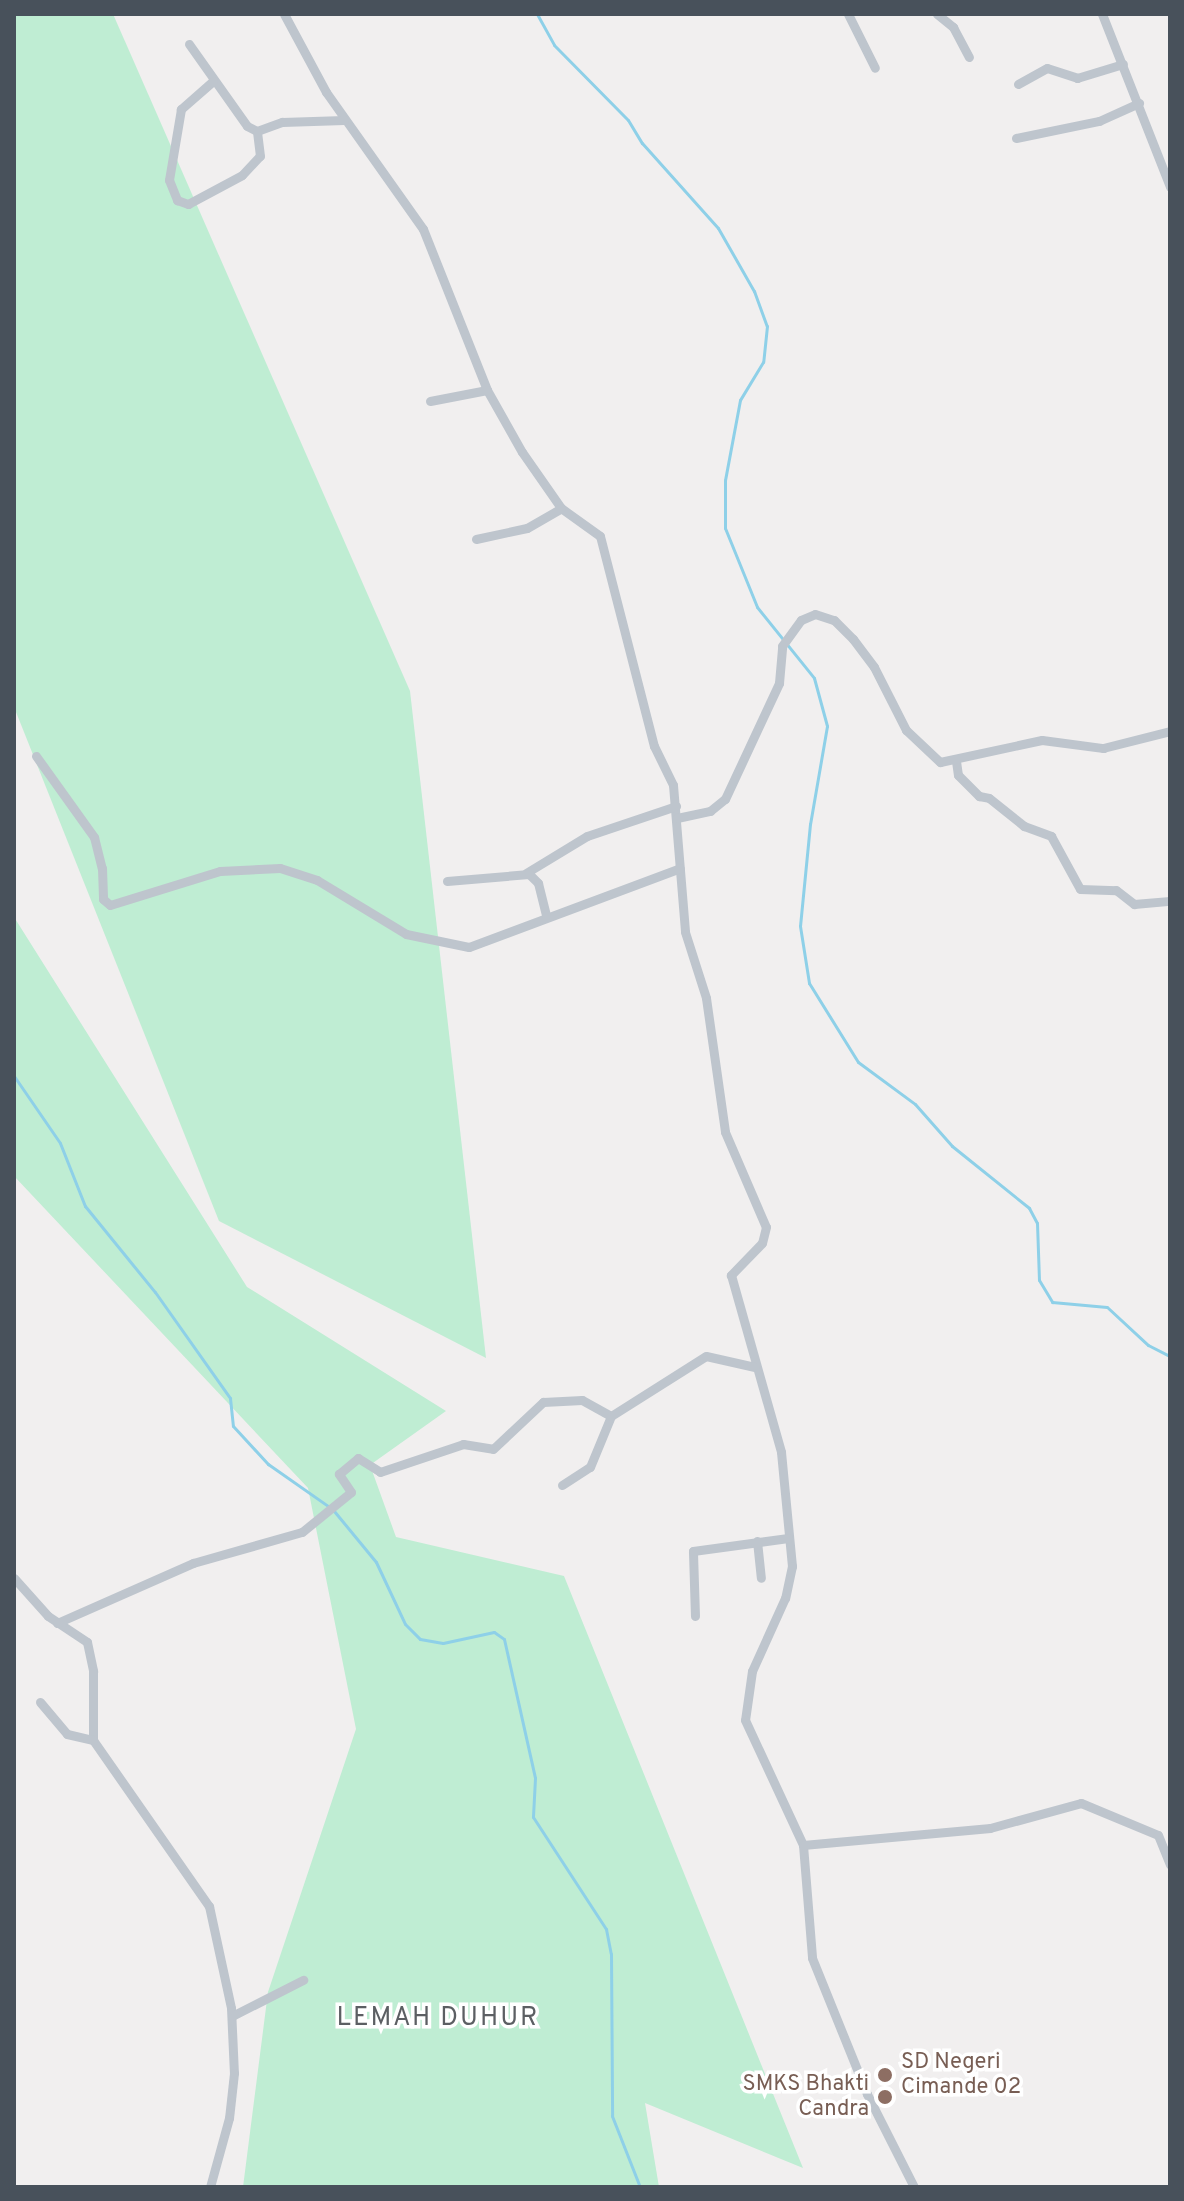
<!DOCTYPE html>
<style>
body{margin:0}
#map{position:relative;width:1184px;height:2201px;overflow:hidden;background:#f1efef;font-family:Overpass,sans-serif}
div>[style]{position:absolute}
.green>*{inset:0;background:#bfedd3}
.stream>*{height:3px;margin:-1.5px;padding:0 1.5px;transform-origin:1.5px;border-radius:1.5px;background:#8ed0e8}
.street>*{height:9px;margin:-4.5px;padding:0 4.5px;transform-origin:4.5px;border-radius:4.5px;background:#bec5cd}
.dots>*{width:22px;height:22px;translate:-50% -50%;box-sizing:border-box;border:4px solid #fff;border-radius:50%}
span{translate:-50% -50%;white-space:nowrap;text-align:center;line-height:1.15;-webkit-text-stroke:7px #fff;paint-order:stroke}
.education-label{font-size:22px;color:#785e54}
.left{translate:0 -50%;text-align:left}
.right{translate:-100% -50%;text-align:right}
.quarter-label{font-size:26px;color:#5c5f63;letter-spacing:2px}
.frame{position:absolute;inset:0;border:16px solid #48515b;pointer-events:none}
</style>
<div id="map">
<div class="green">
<div style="clip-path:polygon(14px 14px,113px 14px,410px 691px,486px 1358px,219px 1221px,14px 707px)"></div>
<div style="clip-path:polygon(14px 917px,247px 1287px,446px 1411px,370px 1465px,396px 1537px,564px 1576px,803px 2168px,645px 2103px,659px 2187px,243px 2187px,268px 1992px,356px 1729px,308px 1488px,14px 1176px)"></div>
</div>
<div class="stream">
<div style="left:537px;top:14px;width:35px;rotate:61deg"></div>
<div style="left:554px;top:45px;width:105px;rotate:45.4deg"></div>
<div style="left:628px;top:120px;width:27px;rotate:59deg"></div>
<div style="left:642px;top:143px;width:114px;rotate:48.2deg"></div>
<div style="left:718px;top:228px;width:73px;rotate:60.3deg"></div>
<div style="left:754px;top:291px;width:37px;rotate:70deg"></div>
<div style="left:767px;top:326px;width:36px;rotate:96deg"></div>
<div style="left:763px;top:362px;width:44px;rotate:121.2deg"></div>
<div style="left:740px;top:400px;width:81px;rotate:100.6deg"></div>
<div style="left:725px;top:480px;width:48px;rotate:90deg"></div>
<div style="left:725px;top:528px;width:85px;rotate:67.9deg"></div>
<div style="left:757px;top:607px;width:91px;rotate:51.2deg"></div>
<div style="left:814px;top:678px;width:50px;rotate:74.8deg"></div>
<div style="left:827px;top:726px;width:99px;rotate:99.8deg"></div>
<div style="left:810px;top:824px;width:102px;rotate:95.6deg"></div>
<div style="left:800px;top:926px;width:58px;rotate:81deg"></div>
<div style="left:809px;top:983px;width:93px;rotate:58.2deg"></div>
<div style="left:858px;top:1062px;width:71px;rotate:36.4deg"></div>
<div style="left:915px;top:1104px;width:56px;rotate:48.6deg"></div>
<div style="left:952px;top:1146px;width:99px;rotate:38.8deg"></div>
<div style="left:1029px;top:1208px;width:17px;rotate:62deg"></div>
<div style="left:1037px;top:1223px;width:57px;rotate:88deg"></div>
<div style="left:1039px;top:1280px;width:26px;rotate:59deg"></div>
<div style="left:1052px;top:1302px;width:55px;rotate:5.2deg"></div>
<div style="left:1107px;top:1307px;width:56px;rotate:42.8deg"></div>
<div style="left:1148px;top:1345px;width:25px;rotate:27deg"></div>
<div style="left:14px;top:1076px;width:81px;rotate:55.5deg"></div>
<div style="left:60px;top:1143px;width:68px;rotate:68.4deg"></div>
<div style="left:85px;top:1206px;width:111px;rotate:50.9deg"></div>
<div style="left:155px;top:1292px;width:130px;rotate:54.7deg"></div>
<div style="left:230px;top:1398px;width:28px;rotate:84deg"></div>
<div style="left:233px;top:1426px;width:52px;rotate:47.4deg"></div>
<div style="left:268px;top:1464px;width:73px;rotate:35deg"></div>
<div style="left:334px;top:1511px;width:66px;rotate:50.5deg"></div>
<div style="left:376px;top:1562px;width:68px;rotate:64.9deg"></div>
<div style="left:405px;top:1624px;width:21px;rotate:45deg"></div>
<div style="left:420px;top:1639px;width:23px;rotate:10deg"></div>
<div style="left:443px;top:1643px;width:52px;rotate:-12.2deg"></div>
<div style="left:494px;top:1632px;width:12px;rotate:35deg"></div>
<div style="left:504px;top:1639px;width:142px;rotate:77.4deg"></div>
<div style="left:535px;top:1778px;width:39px;rotate:93deg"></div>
<div style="left:533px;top:1817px;width:134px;rotate:56.9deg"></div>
<div style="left:606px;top:1929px;width:25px;rotate:79deg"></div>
<div style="left:611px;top:1954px;width:162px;rotate:89.6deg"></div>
<div style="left:612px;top:2116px;width:76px;rotate:68.5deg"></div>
</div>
<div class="street">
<div style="left:284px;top:14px;width:89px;rotate:61.7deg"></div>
<div style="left:326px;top:92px;width:168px;rotate:54.7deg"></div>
<div style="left:423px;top:229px;width:173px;rotate:68.3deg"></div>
<div style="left:487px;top:390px;width:71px;rotate:60.6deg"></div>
<div style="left:522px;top:452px;width:68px;rotate:55.1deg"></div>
<div style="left:561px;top:508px;width:48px;rotate:35.7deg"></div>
<div style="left:600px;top:536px;width:217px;rotate:75.6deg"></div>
<div style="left:654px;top:746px;width:43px;rotate:64deg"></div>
<div style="left:673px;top:785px;width:147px;rotate:85.3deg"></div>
<div style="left:685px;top:932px;width:69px;rotate:72.3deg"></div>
<div style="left:706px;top:998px;width:135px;rotate:81.9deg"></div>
<div style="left:725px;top:1132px;width:103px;rotate:66.7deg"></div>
<div style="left:766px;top:1227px;width:16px;rotate:104deg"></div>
<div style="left:762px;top:1243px;width:45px;rotate:134.1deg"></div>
<div style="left:731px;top:1275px;width:184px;rotate:74.2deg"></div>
<div style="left:781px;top:1452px;width:115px;rotate:84.5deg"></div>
<div style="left:792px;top:1566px;width:33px;rotate:102deg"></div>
<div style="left:785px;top:1598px;width:80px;rotate:114.3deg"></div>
<div style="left:752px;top:1671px;width:49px;rotate:98.1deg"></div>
<div style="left:745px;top:1720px;width:138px;rotate:65.1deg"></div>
<div style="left:803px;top:1845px;width:113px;rotate:85.4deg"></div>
<div style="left:812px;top:1958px;width:147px;rotate:68deg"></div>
<div style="left:867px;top:2094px;width:104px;rotate:63.2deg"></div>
<div style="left:848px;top:14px;width:60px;rotate:63.4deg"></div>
<div style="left:937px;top:14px;width:21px;rotate:39deg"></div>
<div style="left:953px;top:27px;width:34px;rotate:62deg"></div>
<div style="left:1102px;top:14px;width:186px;rotate:68.5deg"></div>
<div style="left:189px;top:44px;width:100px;rotate:54.7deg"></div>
<div style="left:247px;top:126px;width:11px;rotate:27deg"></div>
<div style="left:257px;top:131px;width:27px;rotate:-20deg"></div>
<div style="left:282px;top:122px;width:62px;rotate:-1.8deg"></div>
<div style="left:213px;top:81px;width:43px;rotate:138.8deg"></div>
<div style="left:181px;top:109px;width:72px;rotate:99.6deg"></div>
<div style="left:169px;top:180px;width:22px;rotate:68deg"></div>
<div style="left:177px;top:200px;width:12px;rotate:20deg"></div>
<div style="left:188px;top:204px;width:61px;rotate:-28.2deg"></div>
<div style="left:242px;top:175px;width:26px;rotate:-47deg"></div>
<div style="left:260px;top:156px;width:25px;rotate:-97deg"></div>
<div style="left:1018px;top:84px;width:33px;rotate:-29deg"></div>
<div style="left:1047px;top:68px;width:32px;rotate:18deg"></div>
<div style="left:1077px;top:78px;width:48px;rotate:-16.9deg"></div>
<div style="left:1016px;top:138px;width:85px;rotate:-11.6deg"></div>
<div style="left:1099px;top:121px;width:44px;rotate:-24.2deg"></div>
<div style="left:430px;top:401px;width:58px;rotate:-10.9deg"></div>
<div style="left:476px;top:539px;width:52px;rotate:-12.2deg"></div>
<div style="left:527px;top:528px;width:39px;rotate:-30deg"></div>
<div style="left:36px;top:756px;width:100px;rotate:54.4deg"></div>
<div style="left:94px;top:837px;width:32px;rotate:76deg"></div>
<div style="left:102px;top:868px;width:31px;rotate:88deg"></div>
<div style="left:103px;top:899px;width:9px;rotate:41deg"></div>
<div style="left:110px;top:905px;width:115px;rotate:-17.2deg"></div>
<div style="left:220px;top:871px;width:60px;rotate:-2.9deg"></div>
<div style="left:280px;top:868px;width:39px;rotate:18deg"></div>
<div style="left:317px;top:880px;width:104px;rotate:31.2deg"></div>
<div style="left:406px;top:934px;width:64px;rotate:11.7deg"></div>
<div style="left:469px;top:947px;width:225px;rotate:-20.5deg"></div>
<div style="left:956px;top:761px;width:14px;rotate:82deg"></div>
<div style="left:958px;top:775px;width:30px;rotate:45deg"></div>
<div style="left:979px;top:796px;width:10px;rotate:11deg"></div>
<div style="left:989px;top:798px;width:45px;rotate:38.7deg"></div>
<div style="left:1024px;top:826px;width:29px;rotate:20deg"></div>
<div style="left:1051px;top:836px;width:60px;rotate:61.3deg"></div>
<div style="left:1080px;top:889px;width:36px;rotate:2deg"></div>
<div style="left:1116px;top:890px;width:23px;rotate:38deg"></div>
<div style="left:1134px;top:904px;width:36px;rotate:-5deg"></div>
<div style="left:677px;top:818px;width:34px;rotate:-12deg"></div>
<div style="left:710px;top:811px;width:19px;rotate:-39deg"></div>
<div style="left:725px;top:799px;width:128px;rotate:-65deg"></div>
<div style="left:779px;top:683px;width:37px;rotate:-85deg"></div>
<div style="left:782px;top:646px;width:32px;rotate:-54deg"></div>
<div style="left:801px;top:620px;width:15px;rotate:-23deg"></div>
<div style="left:815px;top:614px;width:20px;rotate:18deg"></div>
<div style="left:834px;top:620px;width:27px;rotate:45deg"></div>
<div style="left:853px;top:639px;width:35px;rotate:53deg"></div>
<div style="left:874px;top:667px;width:71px;rotate:63.1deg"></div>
<div style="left:906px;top:730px;width:47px;rotate:43.3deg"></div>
<div style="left:940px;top:762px;width:104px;rotate:-12.2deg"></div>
<div style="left:1042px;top:740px;width:62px;rotate:7.5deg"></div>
<div style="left:1103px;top:748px;width:69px;rotate:-14.2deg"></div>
<div style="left:526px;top:873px;width:71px;rotate:-31.2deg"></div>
<div style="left:587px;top:836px;width:94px;rotate:-18.6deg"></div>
<div style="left:447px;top:881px;width:82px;rotate:-4.9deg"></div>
<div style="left:529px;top:874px;width:13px;rotate:45deg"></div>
<div style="left:538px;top:883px;width:33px;rotate:76deg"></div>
<div style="left:562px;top:1485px;width:33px;rotate:-33deg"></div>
<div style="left:590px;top:1467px;width:55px;rotate:-67.6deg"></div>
<div style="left:757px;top:1541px;width:37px;rotate:84deg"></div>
<div style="left:14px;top:1578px;width:51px;rotate:48.2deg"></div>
<div style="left:48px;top:1616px;width:47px;rotate:33.7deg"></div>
<div style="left:87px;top:1642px;width:30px;rotate:78deg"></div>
<div style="left:93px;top:1671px;width:69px;rotate:90deg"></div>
<div style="left:93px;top:1740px;width:203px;rotate:55.1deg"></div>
<div style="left:209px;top:1906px;width:104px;rotate:77.8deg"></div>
<div style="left:231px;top:2008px;width:65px;rotate:87.4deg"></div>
<div style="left:234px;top:2073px;width:45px;rotate:96.3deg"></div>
<div style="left:229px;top:2118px;width:72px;rotate:105.4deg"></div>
<div style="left:695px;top:1616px;width:65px;rotate:-91.8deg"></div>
<div style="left:693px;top:1551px;width:96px;rotate:-7.8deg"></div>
<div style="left:57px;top:1623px;width:149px;rotate:-23.8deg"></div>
<div style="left:193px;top:1563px;width:113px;rotate:-15.9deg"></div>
<div style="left:302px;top:1532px;width:63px;rotate:-39.2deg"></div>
<div style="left:351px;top:1492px;width:22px;rotate:-124deg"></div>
<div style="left:339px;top:1474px;width:25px;rotate:-40deg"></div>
<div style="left:358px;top:1458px;width:26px;rotate:32deg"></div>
<div style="left:380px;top:1472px;width:88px;rotate:-18.6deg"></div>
<div style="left:463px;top:1444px;width:30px;rotate:9deg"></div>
<div style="left:493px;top:1449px;width:69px;rotate:-43.2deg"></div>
<div style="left:543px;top:1402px;width:39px;rotate:-3deg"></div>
<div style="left:582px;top:1400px;width:33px;rotate:29deg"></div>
<div style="left:611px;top:1416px;width:112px;rotate:-32.3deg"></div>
<div style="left:706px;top:1356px;width:50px;rotate:12.7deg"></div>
<div style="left:40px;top:1702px;width:42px;rotate:49.8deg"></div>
<div style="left:67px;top:1734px;width:27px;rotate:13deg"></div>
<div style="left:803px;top:1845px;width:188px;rotate:-5.2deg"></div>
<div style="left:990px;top:1828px;width:94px;rotate:-15.4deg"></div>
<div style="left:1081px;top:1803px;width:83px;rotate:22.6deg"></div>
<div style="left:1158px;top:1835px;width:32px;rotate:68deg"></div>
<div style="left:232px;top:2016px;width:80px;rotate:-26.9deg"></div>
</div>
<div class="dots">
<div style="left:885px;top:2075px;background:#8d6e63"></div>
<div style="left:885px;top:2097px;background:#8d6e63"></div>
</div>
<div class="education-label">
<span class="left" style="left:901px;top:2075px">SD Negeri<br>Cimande 02</span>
<span class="right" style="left:869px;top:2097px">SMKS Bhakti<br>Candra</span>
</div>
<div class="quarter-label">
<span style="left:438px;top:2019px">LEMAH DUHUR</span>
</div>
<div class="frame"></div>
</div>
